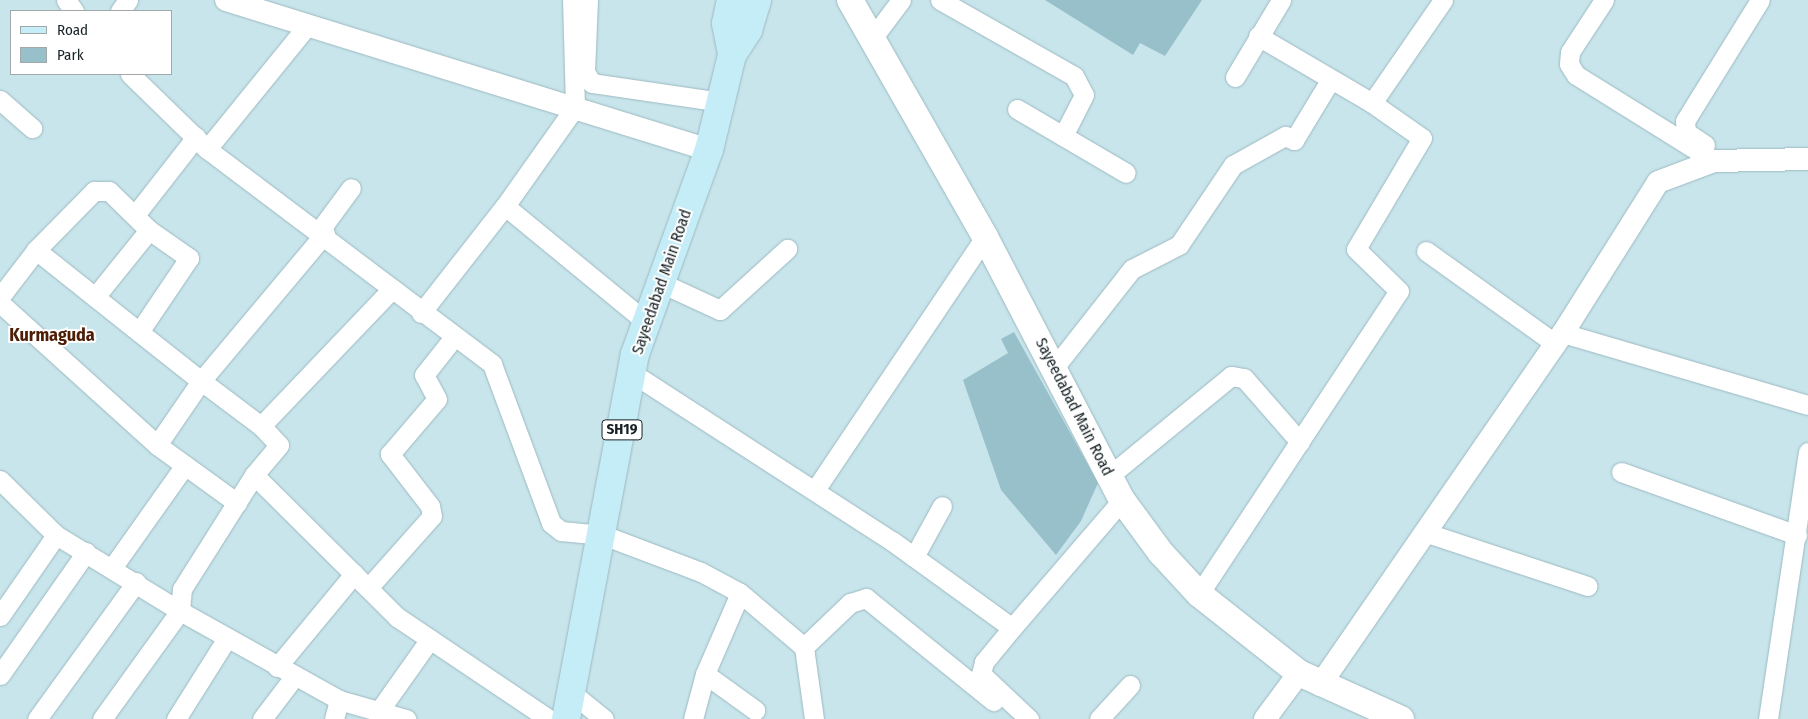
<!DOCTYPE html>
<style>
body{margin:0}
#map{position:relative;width:1808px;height:719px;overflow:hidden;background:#c8e5ec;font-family:"Fira Sans Condensed",sans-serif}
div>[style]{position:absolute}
.green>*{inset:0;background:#97c0ca}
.roads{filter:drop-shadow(0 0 1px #9db9c0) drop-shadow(0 0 1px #9db9c0)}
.minor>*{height:19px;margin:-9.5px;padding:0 9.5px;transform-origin:9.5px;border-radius:9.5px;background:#fff}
.tertiary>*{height:22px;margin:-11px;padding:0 11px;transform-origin:11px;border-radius:11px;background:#fff}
.secondary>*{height:26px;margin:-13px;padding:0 13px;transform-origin:13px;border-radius:13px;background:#fff}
.primary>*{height:28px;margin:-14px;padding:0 14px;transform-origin:14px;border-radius:14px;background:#c5edf7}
span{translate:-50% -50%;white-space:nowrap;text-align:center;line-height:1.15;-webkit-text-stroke:4px #fff;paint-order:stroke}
.shield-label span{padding:1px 4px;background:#fff;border:1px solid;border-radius:4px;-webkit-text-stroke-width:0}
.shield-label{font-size:15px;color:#172225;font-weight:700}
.street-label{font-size:16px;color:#172225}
.neighbourhood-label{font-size:18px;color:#4d1d06;font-weight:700}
.legend{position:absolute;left:10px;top:10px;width:162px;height:65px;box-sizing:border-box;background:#fff;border:1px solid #a2a7a8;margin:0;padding:6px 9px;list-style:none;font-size:15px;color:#172225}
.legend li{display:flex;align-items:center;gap:10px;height:25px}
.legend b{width:25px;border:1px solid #a2a7a8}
</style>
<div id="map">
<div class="green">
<div style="clip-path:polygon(1045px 0,1202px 0,1165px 56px,1140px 43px,1133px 55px)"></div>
<div style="clip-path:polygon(1014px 332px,1098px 483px,1081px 521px,1056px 555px,1001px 490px,963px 380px,1008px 353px,1001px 339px)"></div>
</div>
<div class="roads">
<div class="minor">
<div style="left:66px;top:0;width:14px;rotate:54deg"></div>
<div style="left:588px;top:0;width:72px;rotate:92.4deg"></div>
<div style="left:585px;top:72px;width:13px;rotate:58deg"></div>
<div style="left:592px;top:83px;width:131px;rotate:8.3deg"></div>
<div style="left:940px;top:0;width:154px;rotate:29.6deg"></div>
<div style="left:1074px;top:76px;width:21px;rotate:62deg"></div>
<div style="left:1084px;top:95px;width:46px;rotate:117.1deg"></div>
<div style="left:1604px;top:0;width:62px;rotate:123.2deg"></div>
<div style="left:1570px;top:52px;width:12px;rotate:95deg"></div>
<div style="left:1569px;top:64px;width:13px;rotate:58deg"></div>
<div style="left:1576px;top:75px;width:163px;rotate:31.9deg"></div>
<div style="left:120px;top:11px;width:14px;rotate:-54deg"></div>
<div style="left:874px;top:36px;width:45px;rotate:-53.1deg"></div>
<div style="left:1258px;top:36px;width:132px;rotate:30.4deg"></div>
<div style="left:130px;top:74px;width:107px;rotate:44.2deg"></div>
<div style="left:207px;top:149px;width:357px;rotate:37deg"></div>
<div style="left:492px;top:364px;width:170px;rotate:69.6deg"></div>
<div style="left:551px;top:523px;width:13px;rotate:39deg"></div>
<div style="left:561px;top:531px;width:42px;rotate:5.4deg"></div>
<div style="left:603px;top:535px;width:105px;rotate:20.7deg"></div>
<div style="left:701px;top:572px;width:44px;rotate:28.3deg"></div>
<div style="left:740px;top:593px;width:84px;rotate:40.2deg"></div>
<div style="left:804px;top:647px;width:73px;rotate:82.1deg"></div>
<div style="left:1235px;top:77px;width:90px;rotate:-59.1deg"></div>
<div style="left:0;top:100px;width:43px;rotate:41.2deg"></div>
<div style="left:1017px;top:109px;width:126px;rotate:30.4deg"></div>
<div style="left:1705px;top:145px;width:23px;rotate:-146deg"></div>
<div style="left:1686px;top:132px;width:11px;rotate:-95deg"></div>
<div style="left:1685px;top:121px;width:142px;rotate:-58.2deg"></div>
<div style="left:207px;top:149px;width:157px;rotate:-50.9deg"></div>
<div style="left:505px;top:206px;width:183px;rotate:39.4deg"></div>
<div style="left:135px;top:215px;width:99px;rotate:-52deg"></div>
<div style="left:320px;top:230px;width:52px;rotate:-53.6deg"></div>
<div style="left:1426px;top:251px;width:160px;rotate:35.6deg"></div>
<div style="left:659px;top:282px;width:67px;rotate:24.7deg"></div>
<div style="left:720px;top:310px;width:91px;rotate:-42.3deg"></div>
<div style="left:0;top:297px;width:59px;rotate:-52.5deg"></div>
<div style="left:95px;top:297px;width:86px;rotate:-51.1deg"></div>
<div style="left:0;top:303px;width:212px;rotate:42.1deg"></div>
<div style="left:157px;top:445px;width:99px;rotate:35.9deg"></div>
<div style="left:421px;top:313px;width:136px;rotate:-51.9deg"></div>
<div style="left:505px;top:206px;width:121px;rotate:-54.7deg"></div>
<div style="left:575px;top:107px;width:107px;rotate:-91.6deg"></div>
<div style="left:1563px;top:333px;width:255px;rotate:16.4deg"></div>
<div style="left:1054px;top:368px;width:126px;rotate:-51.8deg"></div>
<div style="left:1132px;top:269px;width:53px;rotate:-27.1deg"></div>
<div style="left:1179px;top:245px;width:97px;rotate:-56deg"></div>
<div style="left:1233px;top:165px;width:60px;rotate:-29.1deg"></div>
<div style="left:1285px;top:136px;width:10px;rotate:24deg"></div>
<div style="left:1294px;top:140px;width:71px;rotate:-58.8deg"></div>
<div style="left:632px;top:373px;width:310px;rotate:32.9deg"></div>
<div style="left:892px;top:541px;width:148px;rotate:35.9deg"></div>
<div style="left:1012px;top:628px;width:44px;rotate:129.5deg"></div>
<div style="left:984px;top:662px;width:12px;rotate:104deg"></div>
<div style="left:981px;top:674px;width:66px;rotate:43.2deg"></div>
<div style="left:261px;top:426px;width:190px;rotate:-46.3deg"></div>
<div style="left:157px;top:445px;width:78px;rotate:-55.5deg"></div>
<div style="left:201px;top:381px;width:193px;rotate:-50deg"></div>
<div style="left:1621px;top:472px;width:187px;rotate:19.7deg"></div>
<div style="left:254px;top:475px;width:202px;rotate:44.8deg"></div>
<div style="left:397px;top:617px;width:183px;rotate:33.9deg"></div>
<div style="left:1109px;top:476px;width:158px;rotate:-39.3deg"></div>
<div style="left:1231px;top:376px;width:13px;rotate:9deg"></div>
<div style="left:1244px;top:378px;width:85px;rotate:48.8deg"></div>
<div style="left:0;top:480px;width:78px;rotate:44.5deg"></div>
<div style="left:56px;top:535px;width:145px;rotate:31.5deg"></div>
<div style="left:180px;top:611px;width:182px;rotate:29.2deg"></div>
<div style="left:339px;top:700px;width:70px;rotate:15.8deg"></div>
<div style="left:815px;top:490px;width:305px;rotate:-56.1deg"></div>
<div style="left:1427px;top:533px;width:169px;rotate:18.3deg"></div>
<div style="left:914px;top:557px;width:58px;rotate:-61.2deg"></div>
<div style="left:112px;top:568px;width:126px;rotate:-54.7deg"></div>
<div style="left:368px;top:588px;width:96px;rotate:-48.4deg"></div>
<div style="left:432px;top:516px;width:10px;rotate:-101deg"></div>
<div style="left:430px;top:506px;width:66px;rotate:-127.6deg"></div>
<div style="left:390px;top:454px;width:72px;rotate:-49.5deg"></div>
<div style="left:437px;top:399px;width:27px;rotate:-118deg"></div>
<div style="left:424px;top:375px;width:48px;rotate:-51.7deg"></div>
<div style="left:1199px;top:594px;width:363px;rotate:-56.6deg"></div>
<div style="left:1399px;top:291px;width:60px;rotate:-135.7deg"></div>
<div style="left:1356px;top:249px;width:129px;rotate:-59.3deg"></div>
<div style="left:1422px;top:138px;width:61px;rotate:-145deg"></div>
<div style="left:1372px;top:103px;width:125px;rotate:-55.4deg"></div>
<div style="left:0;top:616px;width:98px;rotate:-55.3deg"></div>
<div style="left:1012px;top:628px;width:169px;rotate:-49.3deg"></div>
<div style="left:804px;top:647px;width:64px;rotate:-43.7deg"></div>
<div style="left:850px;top:603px;width:17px;rotate:-17deg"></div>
<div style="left:866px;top:598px;width:164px;rotate:39deg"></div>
<div style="left:277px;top:667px;width:121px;rotate:-50.4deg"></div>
<div style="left:705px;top:674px;width:62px;rotate:35.8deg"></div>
<div style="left:0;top:675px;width:150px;rotate:-55deg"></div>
<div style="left:572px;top:693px;width:41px;rotate:39.1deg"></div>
<div style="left:379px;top:711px;width:88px;rotate:-54.7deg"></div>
<div style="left:37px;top:719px;width:169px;rotate:-54.1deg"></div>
<div style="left:102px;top:719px;width:133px;rotate:-54.2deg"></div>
<div style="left:180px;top:611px;width:22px;rotate:-85deg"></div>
<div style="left:182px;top:589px;width:135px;rotate:-57.7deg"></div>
<div style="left:254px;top:475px;width:39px;rotate:-50deg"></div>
<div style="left:279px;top:445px;width:26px;rotate:-133deg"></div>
<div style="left:261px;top:426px;width:75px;rotate:-143.1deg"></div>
<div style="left:201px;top:381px;width:79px;rotate:-141.7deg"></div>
<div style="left:139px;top:332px;width:132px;rotate:-141.5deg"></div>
<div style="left:36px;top:250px;width:83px;rotate:-45.5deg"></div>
<div style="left:94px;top:191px;width:15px"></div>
<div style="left:109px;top:191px;width:56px;rotate:44.3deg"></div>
<div style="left:149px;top:230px;width:49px;rotate:35deg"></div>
<div style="left:189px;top:258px;width:89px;rotate:124deg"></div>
<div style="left:176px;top:719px;width:96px;rotate:-57.8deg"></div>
<div style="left:262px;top:719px;width:53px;rotate:-52.7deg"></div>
<div style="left:334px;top:719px;width:20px;rotate:-75deg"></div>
<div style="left:693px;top:719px;width:47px;rotate:-75.1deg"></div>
<div style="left:705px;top:674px;width:88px;rotate:-66.6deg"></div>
<div style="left:1099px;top:719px;width:46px;rotate:-47.6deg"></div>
<div style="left:1768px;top:719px;width:270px;rotate:-81.5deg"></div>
</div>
<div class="tertiary">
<div style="left:226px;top:0;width:506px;rotate:17.25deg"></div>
<div style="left:1320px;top:685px;width:428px;rotate:-55.4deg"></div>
<div style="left:1563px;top:333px;width:178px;rotate:-57.8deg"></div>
<div style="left:1658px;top:182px;width:60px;rotate:-20.6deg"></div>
<div style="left:1714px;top:161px;width:94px;rotate:-1.2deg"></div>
<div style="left:1265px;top:719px;width:57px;rotate:-53.5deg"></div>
</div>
<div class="secondary">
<div style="left:850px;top:0;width:273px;rotate:60.3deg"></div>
<div style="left:985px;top:237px;width:297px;rotate:62.5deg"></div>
<div style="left:1122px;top:500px;width:66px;rotate:53.7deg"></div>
<div style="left:1161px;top:553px;width:56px;rotate:47.2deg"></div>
<div style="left:1199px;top:594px;width:127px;rotate:38.3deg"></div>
<div style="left:1299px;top:673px;width:112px;rotate:24.3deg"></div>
</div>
<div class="primary">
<div style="left:731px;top:0;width:24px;rotate:102deg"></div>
<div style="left:726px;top:23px;width:33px;rotate:79deg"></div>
<div style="left:566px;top:719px;width:371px;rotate:-79.3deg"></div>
<div style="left:635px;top:354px;width:217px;rotate:-70.1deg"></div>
<div style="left:709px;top:150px;width:98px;rotate:-76.4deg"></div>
<div style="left:732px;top:55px;width:30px;rotate:-57deg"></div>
<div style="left:748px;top:30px;width:31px;rotate:-73deg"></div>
</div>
</div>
<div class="shield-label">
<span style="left:622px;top:430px">SH19</span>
</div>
<div class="street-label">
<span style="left:662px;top:282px;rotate:-71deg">Sayeedabad Main Road</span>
<span style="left:1074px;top:407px;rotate:63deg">Sayeedabad Main Road</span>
</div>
<div class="neighbourhood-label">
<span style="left:52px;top:335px">Kurmaguda</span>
</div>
<ul class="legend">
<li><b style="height:6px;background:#c5edf7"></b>Road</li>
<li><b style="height:14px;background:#97c0ca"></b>Park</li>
</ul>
</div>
